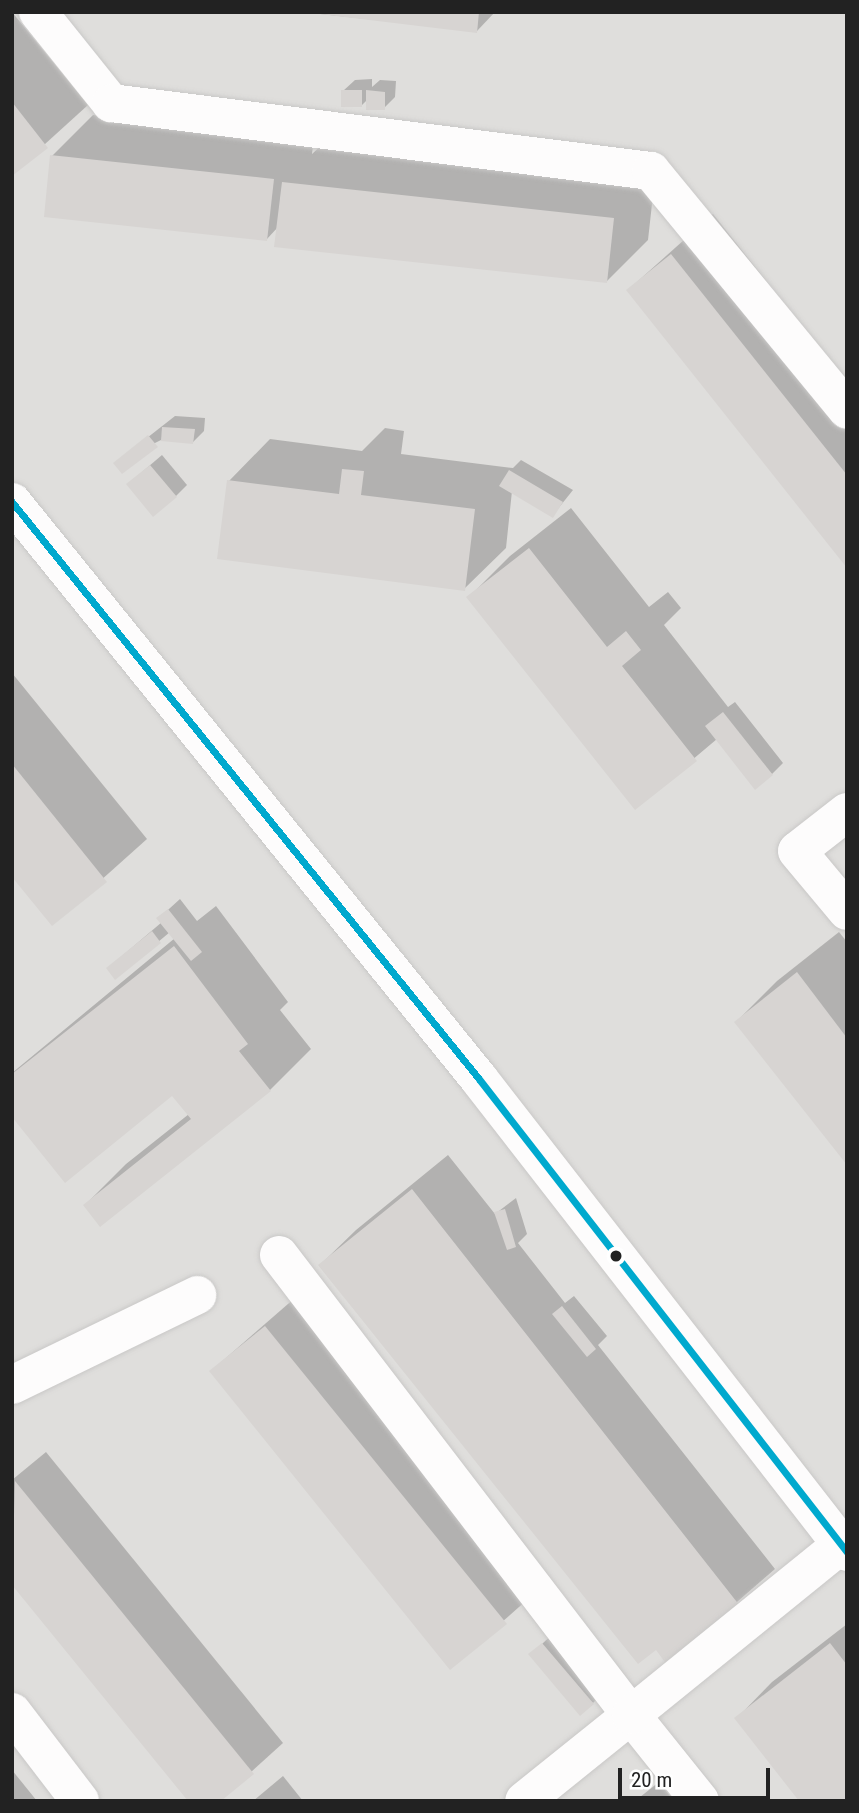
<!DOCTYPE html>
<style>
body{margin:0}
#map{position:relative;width:859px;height:1813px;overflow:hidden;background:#f0eeeb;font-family:"Roboto Condensed",sans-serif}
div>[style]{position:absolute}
.residential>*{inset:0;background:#dfdedc}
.shadow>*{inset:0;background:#0003}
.building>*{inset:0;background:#d7d4d2}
.roads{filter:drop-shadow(0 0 2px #c9c8c7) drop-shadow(0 0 2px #c9c8c7)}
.minor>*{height:38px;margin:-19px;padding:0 19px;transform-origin:19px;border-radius:19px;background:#fdfcfc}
.bus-1>*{height:7px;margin:-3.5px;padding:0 3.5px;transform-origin:3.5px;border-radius:3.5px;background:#00a9ce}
.dots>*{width:19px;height:19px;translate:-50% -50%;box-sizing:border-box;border:4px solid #fff;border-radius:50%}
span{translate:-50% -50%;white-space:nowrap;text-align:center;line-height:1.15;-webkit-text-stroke:5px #fff;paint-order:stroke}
.frame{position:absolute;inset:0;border:14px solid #222;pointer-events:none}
.scale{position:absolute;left:618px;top:1768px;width:152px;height:32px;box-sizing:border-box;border:4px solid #222;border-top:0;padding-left:9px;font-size:21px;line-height:24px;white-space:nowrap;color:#222;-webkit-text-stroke:5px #fff;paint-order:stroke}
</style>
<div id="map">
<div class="residential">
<div style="clip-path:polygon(12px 12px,847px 12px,847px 1801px,12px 1801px)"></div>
</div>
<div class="shadow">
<div style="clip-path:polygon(12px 12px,88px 105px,12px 174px)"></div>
<div style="clip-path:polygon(302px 12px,495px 12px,477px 31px)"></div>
<div style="clip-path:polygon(372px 79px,372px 87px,380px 80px,396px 81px,395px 97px,384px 108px,368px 99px,361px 106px,343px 91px,355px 80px)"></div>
<div style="clip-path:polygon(93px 115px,314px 138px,312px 154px,325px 142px,655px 177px,648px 240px,607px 281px,278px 227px,267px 239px,52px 156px)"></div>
<div style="clip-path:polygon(713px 214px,847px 383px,847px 565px,628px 290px)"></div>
<div style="clip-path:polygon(175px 416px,205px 418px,204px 431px,193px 442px,163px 439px,115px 463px)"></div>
<div style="clip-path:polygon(385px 428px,404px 431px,401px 454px,513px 468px,521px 460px,573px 490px,553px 515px,512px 491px,506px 548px,464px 589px,229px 481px,270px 439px,362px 451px)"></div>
<div style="clip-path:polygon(162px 455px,187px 485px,176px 496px,128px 484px)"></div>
<div style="clip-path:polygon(571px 508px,649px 607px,668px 592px,681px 608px,664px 625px,728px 707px,735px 702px,783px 763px,772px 774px,717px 739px,635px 808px,469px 597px,510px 556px)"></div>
<div style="clip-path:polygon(12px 673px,147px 839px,52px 924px,12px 874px)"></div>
<div style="clip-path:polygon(180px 899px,197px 921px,216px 906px,288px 1002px,280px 1010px,311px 1049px,270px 1090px,101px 1224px,85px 1205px,126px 1164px,189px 1114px,173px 1094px,12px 1114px,12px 1073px,175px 938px,170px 932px,115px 978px,108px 968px,162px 922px,159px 918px)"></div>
<div style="clip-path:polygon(839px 932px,847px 942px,847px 1162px,736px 1022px,777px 981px)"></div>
<div style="clip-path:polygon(448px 1155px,495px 1214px,516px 1198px,527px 1234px,518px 1243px,565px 1303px,574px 1296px,607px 1336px,598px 1345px,775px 1569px,668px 1662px,320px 1265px,356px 1230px)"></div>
<div style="clip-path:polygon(296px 1297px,536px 1592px,451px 1667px,211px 1371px)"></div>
<div style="clip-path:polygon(46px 1452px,283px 1743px,219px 1801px,12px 1582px,12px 1480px)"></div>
<div style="clip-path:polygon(847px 1624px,847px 1801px,737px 1718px,772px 1682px)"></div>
<div style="clip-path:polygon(554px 1633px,604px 1692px,593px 1703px,531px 1654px)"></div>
<div style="clip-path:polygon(12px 1770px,37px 1801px,12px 1801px)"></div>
<div style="clip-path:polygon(283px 1776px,303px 1801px,253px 1801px)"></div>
<div style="clip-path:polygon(659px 1782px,674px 1801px,635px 1801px)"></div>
</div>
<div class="building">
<div style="clip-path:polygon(303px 12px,479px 12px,477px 33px)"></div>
<div style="clip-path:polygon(341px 90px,362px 90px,362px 107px,341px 107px)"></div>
<div style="clip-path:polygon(366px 90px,385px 92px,385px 110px,366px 110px)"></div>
<div style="clip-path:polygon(12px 102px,48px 148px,12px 176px)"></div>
<div style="clip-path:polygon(50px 155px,274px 179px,267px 241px,44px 217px)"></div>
<div style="clip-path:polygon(282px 182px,614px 218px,607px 283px,274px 247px)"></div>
<div style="clip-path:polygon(671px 254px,847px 475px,847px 568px,626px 290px)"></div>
<div style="clip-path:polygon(162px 427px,195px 429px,193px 444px,161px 441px)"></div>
<div style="clip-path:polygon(148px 435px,158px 447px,122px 474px,113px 463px)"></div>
<div style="clip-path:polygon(150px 465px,177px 497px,153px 517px,126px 484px)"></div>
<div style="clip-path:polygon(342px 469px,364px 471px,361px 495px,475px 509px,465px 591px,217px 559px,227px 480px,339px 494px)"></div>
<div style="clip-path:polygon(509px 470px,563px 502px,553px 518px,499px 486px)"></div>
<div style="clip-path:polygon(529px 548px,607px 647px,626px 631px,641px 650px,622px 666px,697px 761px,635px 810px,466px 597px)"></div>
<div style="clip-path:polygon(723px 712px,773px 775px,755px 790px,705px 726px)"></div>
<div style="clip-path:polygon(12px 764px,107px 882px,52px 926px,12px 877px)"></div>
<div style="clip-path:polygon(168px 909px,202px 952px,191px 961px,156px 918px)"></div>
<div style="clip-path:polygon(152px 931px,161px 943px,115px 980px,106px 968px)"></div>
<div style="clip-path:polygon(174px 946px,248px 1044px,239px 1051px,271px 1091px,100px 1227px,83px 1205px,191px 1119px,172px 1096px,65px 1183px,12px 1117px,12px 1074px)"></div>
<div style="clip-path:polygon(797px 972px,847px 1038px,847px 1165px,734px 1022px)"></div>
<div style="clip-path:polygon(412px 1189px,740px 1606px,667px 1665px,656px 1650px,638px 1664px,318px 1265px)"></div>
<div style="clip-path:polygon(505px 1209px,516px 1247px,507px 1250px,494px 1212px)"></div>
<div style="clip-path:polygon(562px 1306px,596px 1349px,587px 1357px,552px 1314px)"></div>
<div style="clip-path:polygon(265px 1326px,507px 1624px,450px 1670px,209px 1371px)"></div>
<div style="clip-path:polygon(15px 1481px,254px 1774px,221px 1801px,188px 1801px,12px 1585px)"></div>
<div style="clip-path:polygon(542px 1643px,594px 1704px,580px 1716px,528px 1654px)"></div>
<div style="clip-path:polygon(830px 1643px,847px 1665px,847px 1801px,799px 1801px,734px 1718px)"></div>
</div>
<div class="roads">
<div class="minor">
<div style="left:38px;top:12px;width:117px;rotate:51.3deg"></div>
<div style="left:111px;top:103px;width:544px;rotate:7.18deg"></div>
<div style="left:651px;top:171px;width:309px;rotate:50.6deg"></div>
<div style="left:12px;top:502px;width:742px;rotate:51.01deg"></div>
<div style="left:479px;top:1079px;width:599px;rotate:52.12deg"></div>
<div style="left:847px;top:812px;width:63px;rotate:142deg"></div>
<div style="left:797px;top:851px;width:78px;rotate:50.2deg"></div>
<div style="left:279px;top:1255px;width:579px;rotate:52.58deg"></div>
<div style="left:631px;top:1715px;width:137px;rotate:141.2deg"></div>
<div style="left:12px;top:1385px;width:206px;rotate:-25.9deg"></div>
<div style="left:12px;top:1712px;width:112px;rotate:52.6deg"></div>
<div style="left:700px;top:1801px;width:110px;rotate:-128.7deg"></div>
<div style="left:631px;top:1715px;width:278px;rotate:-39deg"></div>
</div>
</div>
<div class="bus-1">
<div style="left:12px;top:502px;width:742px;rotate:51.01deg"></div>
<div style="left:479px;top:1079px;width:599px;rotate:52.12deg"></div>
</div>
<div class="dots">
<div style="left:616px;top:1256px;background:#222"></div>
</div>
<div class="frame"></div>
<div class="scale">20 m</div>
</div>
